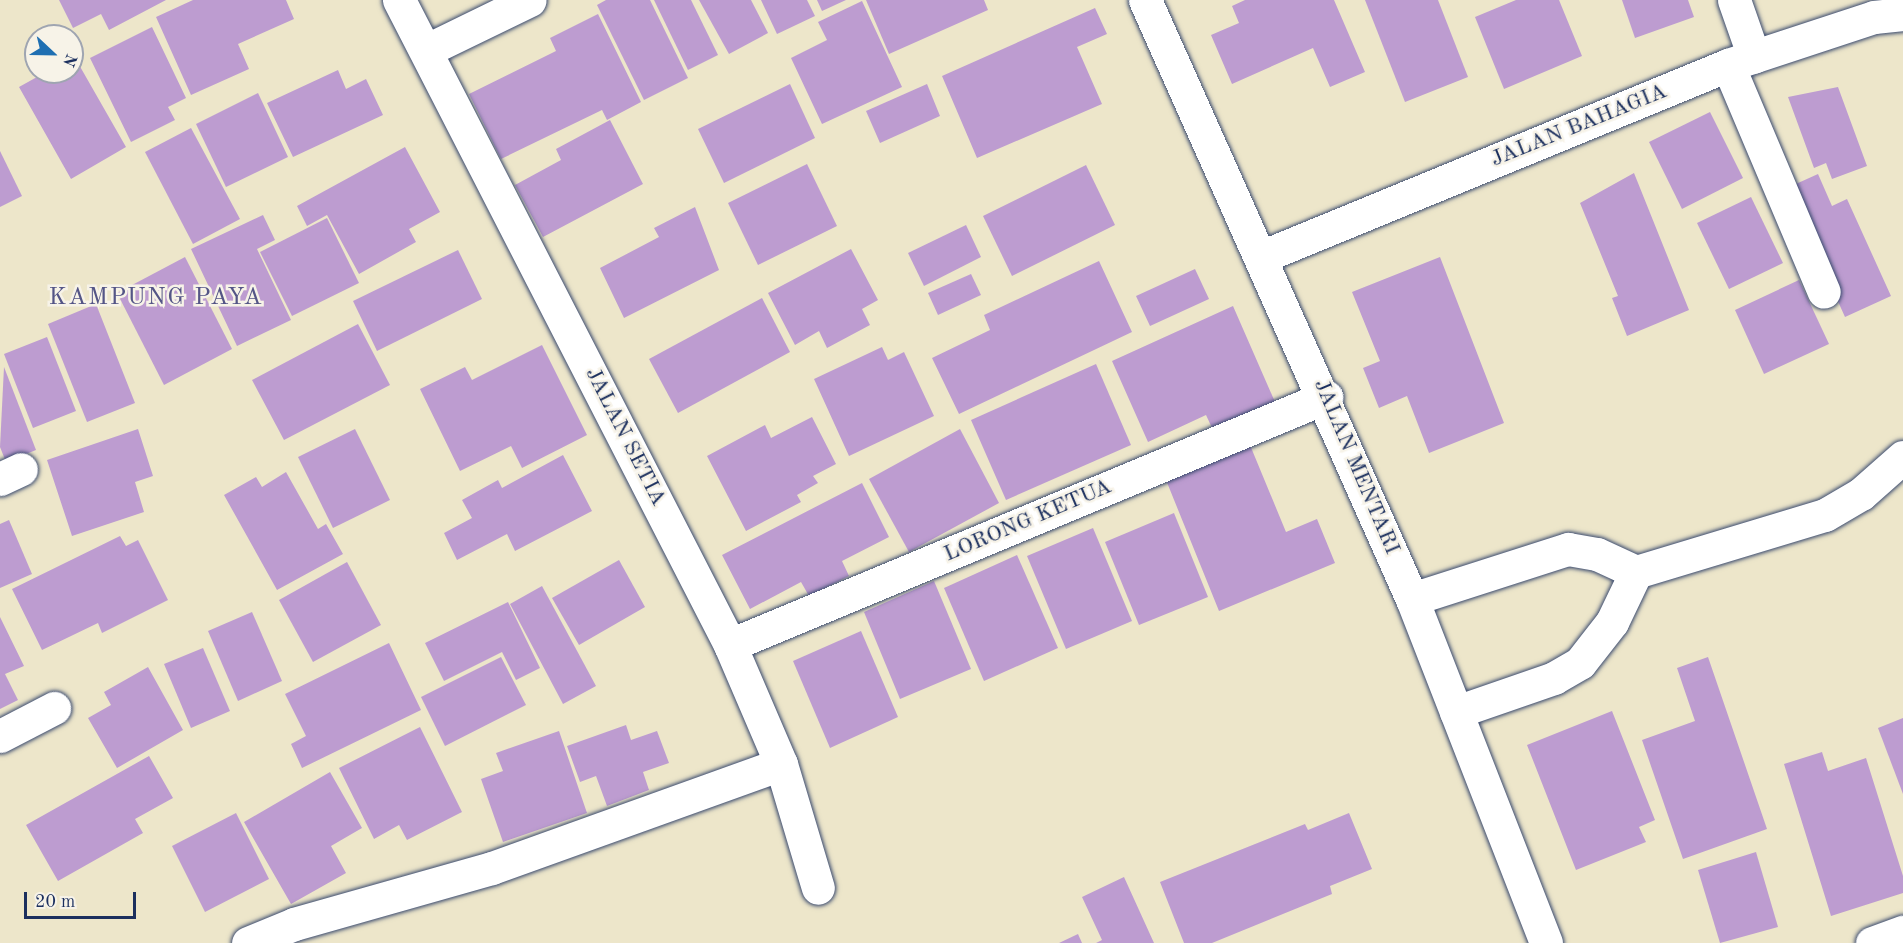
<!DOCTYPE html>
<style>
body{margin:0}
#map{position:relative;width:1903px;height:943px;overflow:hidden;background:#ede6ca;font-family:"Old Standard TT",serif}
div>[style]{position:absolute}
.building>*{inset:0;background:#bd9cd0}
.roads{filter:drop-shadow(0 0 2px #3a4a6e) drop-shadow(0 0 2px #3a4a6e)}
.minor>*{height:33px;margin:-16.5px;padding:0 16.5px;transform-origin:16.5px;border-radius:16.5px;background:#fff}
span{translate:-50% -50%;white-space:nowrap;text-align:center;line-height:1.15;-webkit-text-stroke:5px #f7f3e8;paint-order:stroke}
.street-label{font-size:22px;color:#1b2f5e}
.neighbourhood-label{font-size:24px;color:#545586;letter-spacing:1.5px}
.north{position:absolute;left:24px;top:24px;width:60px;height:60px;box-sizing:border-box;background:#f7f3e8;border:2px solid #9fa5b1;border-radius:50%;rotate:112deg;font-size:16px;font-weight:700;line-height:24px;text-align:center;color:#1b2f5e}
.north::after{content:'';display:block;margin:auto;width:21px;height:27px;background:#1f6fb2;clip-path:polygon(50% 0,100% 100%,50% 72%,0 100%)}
.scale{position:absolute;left:24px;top:892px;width:112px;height:27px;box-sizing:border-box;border:3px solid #1b2f5e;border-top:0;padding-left:8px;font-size:18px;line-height:21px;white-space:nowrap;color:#1b2f5e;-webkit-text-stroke:4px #f7f3e8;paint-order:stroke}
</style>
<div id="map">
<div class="building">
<div style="clip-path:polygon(59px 0,166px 0,109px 30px,101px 14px,73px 28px)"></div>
<div style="clip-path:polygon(193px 0,286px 0,294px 19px,238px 44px,249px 69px,191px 95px,156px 17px)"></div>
<div style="clip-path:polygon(606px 0,650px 0,688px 78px,644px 100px,597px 5px)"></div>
<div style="clip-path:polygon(654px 0,691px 0,718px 55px,688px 70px)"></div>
<div style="clip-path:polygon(699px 0,751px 0,768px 33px,729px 54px)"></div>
<div style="clip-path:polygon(761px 0,807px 0,815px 16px,777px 34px)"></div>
<div style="clip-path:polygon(817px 0,846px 0,822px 11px)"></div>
<div style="clip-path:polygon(866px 0,984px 0,988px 10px,889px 54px)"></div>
<div style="clip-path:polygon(1245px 0,1334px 0,1365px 72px,1330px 87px,1313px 48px,1232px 84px,1211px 35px,1239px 23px,1232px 6px)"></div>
<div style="clip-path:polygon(1365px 0,1438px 0,1468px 77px,1405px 102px)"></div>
<div style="clip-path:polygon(1516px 0,1559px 0,1582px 56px,1504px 89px,1475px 17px)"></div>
<div style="clip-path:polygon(1622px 0,1688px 0,1694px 17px,1635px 38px)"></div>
<div style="clip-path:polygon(862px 1px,902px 87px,822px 124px,791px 58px,827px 40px,818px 22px)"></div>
<div style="clip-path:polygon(1095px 8px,1107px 34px,1077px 47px,1102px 104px,977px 158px,942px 76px)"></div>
<div style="clip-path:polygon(598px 14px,641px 102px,607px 120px,602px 110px,501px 159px,469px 94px,556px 51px,550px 38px)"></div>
<div style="clip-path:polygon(152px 27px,186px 98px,168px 107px,175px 120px,131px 142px,90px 58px)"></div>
<div style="clip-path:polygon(74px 56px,126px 147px,71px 179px,19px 87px,46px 72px,72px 72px)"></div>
<div style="clip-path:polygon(338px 70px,346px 89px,366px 79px,383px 115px,293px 157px,267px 103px)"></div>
<div style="clip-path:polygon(790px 84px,815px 138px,724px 183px,698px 129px)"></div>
<div style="clip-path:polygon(927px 84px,940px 116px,880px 143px,866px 111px)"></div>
<div style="clip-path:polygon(1838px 87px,1867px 166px,1832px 179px,1826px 163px,1814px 168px,1788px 97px)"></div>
<div style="clip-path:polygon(258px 93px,288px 157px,226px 187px,196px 124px)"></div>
<div style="clip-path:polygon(1710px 112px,1743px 178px,1682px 209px,1649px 142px)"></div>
<div style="clip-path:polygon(610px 120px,643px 184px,543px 237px,515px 185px,561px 160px,556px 149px)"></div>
<div style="clip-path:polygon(191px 128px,240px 219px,193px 244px,145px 152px)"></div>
<div style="clip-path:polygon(405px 147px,440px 212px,409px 229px,416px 242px,359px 274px,327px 215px,307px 226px,297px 206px)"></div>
<div style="clip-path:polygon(0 151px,22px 196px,0 207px)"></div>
<div style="clip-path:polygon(807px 164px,837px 226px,758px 265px,728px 203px)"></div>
<div style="clip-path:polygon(1086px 165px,1115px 225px,1012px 276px,983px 216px)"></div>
<div style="clip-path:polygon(1634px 173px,1689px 310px,1627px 336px,1612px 298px,1618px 296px,1580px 203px)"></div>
<div style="clip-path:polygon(1818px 174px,1832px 206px,1847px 199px,1891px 296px,1845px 317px,1787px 188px)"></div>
<div style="clip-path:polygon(1751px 197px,1783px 263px,1729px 289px,1697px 223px)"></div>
<div style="clip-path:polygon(695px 207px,719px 270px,624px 318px,600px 268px,659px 237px,654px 228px)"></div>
<div style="clip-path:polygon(263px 215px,275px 240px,257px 249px,291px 320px,237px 346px,191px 249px)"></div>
<div style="clip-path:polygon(327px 218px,359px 283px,292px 316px,260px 252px)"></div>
<div style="clip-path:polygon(966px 225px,981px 257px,924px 286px,908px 253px)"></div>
<div style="clip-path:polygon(851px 249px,878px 300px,862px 309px,870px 325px,827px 348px,819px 331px,795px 345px,768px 293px)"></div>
<div style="clip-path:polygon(458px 250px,482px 299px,377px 351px,353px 301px)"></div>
<div style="clip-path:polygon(185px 257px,232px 349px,164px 385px,117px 293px)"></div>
<div style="clip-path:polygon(1440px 257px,1504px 423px,1429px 453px,1407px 396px,1379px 408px,1363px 368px,1380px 361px,1352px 292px)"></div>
<div style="clip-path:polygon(1099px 261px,1132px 332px,959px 414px,932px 358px,990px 330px,984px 315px)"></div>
<div style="clip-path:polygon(1195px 269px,1209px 299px,1150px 326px,1136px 296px)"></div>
<div style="clip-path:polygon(971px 274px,981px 295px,938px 315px,928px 293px)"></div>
<div style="clip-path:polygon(1799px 280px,1829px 344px,1764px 374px,1735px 310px)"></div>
<div style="clip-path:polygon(762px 298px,790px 352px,678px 413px,649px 359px)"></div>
<div style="clip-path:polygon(96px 304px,135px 403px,87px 422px,48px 324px)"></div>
<div style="clip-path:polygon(1233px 306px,1275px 402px,1213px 430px,1206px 415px,1148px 442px,1112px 361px)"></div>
<div style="clip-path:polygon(358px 324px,390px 385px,284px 440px,252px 380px)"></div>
<div style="clip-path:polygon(47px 337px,76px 411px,33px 428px,4px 354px)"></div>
<div style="clip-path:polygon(542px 345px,587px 435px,522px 468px,511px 446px,460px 471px,420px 389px,465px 367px,472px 380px)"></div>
<div style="clip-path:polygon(882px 347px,888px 360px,904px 352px,934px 416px,849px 456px,814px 379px)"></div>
<div style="clip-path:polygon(1096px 364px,1131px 445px,1006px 500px,971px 420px)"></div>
<div style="clip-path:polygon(4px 367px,36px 450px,6px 462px,0 447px)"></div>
<div style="clip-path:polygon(812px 417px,836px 464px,813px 476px,818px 483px,797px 495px,801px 502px,746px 531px,707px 456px,765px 425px,771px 438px)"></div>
<div style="clip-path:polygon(138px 429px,153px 476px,135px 482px,144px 512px,72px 536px,47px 460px)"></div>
<div style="clip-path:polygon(355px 429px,390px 500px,333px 528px,298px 457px)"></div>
<div style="clip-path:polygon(960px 429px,999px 503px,909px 552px,869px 479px)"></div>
<div style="clip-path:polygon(1250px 445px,1286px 532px,1317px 519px,1335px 563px,1219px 611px,1166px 480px)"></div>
<div style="clip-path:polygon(563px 455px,592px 511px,515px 551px,507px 534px,457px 560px,444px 533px,472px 518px,462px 500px,498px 480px,502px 488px)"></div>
<div style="clip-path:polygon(286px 472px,318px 529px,326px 524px,343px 554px,277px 590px,224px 495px,256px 477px,262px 487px)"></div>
<div style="clip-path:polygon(862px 483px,889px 537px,842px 561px,849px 576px,809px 596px,801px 582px,750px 609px,722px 555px)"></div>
<div style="clip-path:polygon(1174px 513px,1208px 597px,1139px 625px,1105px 542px)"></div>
<div style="clip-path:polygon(9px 520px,32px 574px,0 588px,0 524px)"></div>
<div style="clip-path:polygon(1093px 528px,1132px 621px,1066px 649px,1027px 556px)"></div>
<div style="clip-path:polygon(120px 536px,126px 546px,138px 540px,168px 600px,102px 633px,98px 623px,42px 650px,12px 589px)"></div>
<div style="clip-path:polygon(1017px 555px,1058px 648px,984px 681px,944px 588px)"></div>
<div style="clip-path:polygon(619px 560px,645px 607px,579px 645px,552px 598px)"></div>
<div style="clip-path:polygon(347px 562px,381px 625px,313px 662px,279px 600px)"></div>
<div style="clip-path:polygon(934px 581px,971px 669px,900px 699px,864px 612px)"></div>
<div style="clip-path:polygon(542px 586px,596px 686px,563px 704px,510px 604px)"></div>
<div style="clip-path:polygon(508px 602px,540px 668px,516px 680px,502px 652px,444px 681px,425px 643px)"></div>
<div style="clip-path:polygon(252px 612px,282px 681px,238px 701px,208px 631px)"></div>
<div style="clip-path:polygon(0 617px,24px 666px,5px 674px,18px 700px,0 709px)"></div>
<div style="clip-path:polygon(861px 631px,898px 717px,830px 748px,793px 661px)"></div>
<div style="clip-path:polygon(389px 643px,421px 710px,302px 768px,291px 744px,306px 736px,285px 694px)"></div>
<div style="clip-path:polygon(203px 648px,230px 711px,191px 728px,164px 664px)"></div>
<div style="clip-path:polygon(501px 657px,526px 705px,445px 746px,421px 697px)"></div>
<div style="clip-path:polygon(1708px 657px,1767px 829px,1683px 859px,1642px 740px,1695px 721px,1677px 668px)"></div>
<div style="clip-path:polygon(148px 667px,183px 730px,117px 768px,88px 718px,111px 705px,104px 692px)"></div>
<div style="clip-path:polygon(1612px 711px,1655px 820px,1639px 827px,1646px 842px,1576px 870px,1527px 745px)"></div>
<div style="clip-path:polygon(1903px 718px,1903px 794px,1878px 728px)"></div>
<div style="clip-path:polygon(626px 725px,631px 740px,657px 731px,669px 763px,643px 772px,649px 790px,607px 806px,596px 776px,580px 782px,567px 746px)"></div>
<div style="clip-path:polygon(420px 727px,462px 812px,407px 840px,399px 825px,374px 839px,339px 768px)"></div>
<div style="clip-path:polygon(559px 731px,587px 813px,503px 842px,481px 779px,503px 771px,496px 753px)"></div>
<div style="clip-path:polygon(1822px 752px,1828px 771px,1866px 758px,1903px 876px,1903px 893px,1831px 916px,1784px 764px)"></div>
<div style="clip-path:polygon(149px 756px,173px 798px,135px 819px,143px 833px,58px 881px,26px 825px)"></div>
<div style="clip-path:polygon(330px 772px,362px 828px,331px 846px,346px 873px,291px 904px,244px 822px)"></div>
<div style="clip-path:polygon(236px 813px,269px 879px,205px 912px,172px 846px)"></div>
<div style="clip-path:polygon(1349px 813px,1372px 869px,1330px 886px,1332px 894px,1212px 943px,1184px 943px,1160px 882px,1305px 824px,1308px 830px)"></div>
<div style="clip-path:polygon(1756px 852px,1778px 927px,1720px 943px,1698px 870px)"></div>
<div style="clip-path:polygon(1124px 877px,1154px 943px,1096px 943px,1102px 940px,1082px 897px)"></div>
<div style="clip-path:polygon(1078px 934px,1082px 943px,1059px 943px)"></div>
</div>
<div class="roads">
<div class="minor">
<div style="left:399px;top:0;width:725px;rotate:62.83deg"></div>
<div style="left:730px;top:645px;width:129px;rotate:66.8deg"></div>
<div style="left:781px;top:764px;width:129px;rotate:73.4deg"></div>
<div style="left:1145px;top:0;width:656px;rotate:65.98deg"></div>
<div style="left:1412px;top:599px;width:369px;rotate:68.7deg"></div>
<div style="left:1734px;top:0;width:60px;rotate:70.7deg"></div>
<div style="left:427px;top:50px;width:114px;rotate:-25.9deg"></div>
<div style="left:1728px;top:65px;width:246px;rotate:67.1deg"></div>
<div style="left:1261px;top:257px;width:505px;rotate:-22.35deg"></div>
<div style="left:1728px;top:65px;width:154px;rotate:-18.2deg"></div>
<div style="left:1874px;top:17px;width:29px;rotate:-6deg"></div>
<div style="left:0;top:479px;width:23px;rotate:-25deg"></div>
<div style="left:1412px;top:599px;width:164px;rotate:-17.8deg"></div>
<div style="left:1568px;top:549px;width:29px;rotate:10deg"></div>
<div style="left:1597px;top:554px;width:43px;rotate:24.8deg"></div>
<div style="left:730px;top:645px;width:646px;rotate:-22.59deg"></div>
<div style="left:1456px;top:712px;width:104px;rotate:-19.1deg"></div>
<div style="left:1554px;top:678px;width:30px;rotate:-30deg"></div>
<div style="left:1580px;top:663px;width:52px;rotate:-52deg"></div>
<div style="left:1612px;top:622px;width:55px;rotate:-64.4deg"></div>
<div style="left:1636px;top:572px;width:197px;rotate:-16.8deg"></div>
<div style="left:1825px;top:515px;width:42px;rotate:-30.3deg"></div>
<div style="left:1861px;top:494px;width:56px;rotate:-41.4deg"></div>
<div style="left:0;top:736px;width:61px;rotate:-27.4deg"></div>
<div style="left:248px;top:943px;width:50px;rotate:-22.4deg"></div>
<div style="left:294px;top:924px;width:206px;rotate:-15.8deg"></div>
<div style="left:492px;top:868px;width:307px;rotate:-19.8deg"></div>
<div style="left:1872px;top:943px;width:33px;rotate:-20deg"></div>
</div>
</div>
<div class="street-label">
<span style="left:1579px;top:126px;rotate:-22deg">JALAN BAHAGIA</span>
<span style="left:625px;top:437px;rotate:63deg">JALAN SETIA</span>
<span style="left:1356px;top:467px;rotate:67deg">JALAN MENTARI</span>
<span style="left:1028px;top:521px;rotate:-23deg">LORONG KETUA</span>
</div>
<div class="neighbourhood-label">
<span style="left:156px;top:299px">KAMPUNG PAYA</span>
</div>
<div class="north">N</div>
<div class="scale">20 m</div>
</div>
